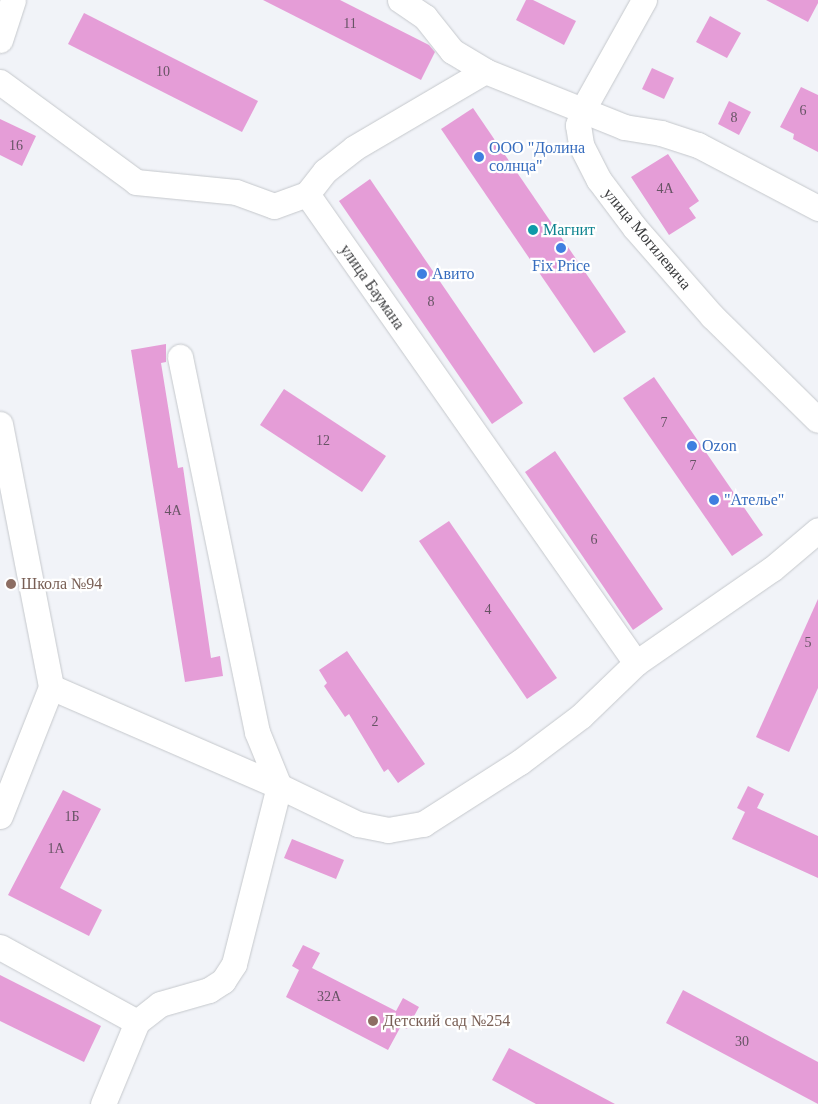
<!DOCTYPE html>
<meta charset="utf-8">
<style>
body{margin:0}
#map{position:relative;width:818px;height:1104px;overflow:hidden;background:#f1f3f8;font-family:"Times New Roman",serif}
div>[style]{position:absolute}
.building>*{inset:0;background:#e59dd7}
.roads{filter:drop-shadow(0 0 1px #c5c8cc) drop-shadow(0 0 1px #c5c8cc)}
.minor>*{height:25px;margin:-12.5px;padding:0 12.5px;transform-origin:12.5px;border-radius:12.5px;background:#fff}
.dots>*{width:14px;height:14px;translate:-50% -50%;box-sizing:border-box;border:2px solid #fff;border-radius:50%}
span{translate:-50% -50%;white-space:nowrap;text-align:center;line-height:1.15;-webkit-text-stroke:4.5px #fff;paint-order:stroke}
.number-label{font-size:14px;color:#665464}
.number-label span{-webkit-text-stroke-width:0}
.shop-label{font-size:16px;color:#366cbe}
.left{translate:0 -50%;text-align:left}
.culture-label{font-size:16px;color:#0d838f}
.street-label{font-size:16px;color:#3b3c3e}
.education-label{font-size:16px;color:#785e54}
</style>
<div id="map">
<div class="building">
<div style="clip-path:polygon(263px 0,340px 0,429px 45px,435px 52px,421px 80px)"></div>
<div style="clip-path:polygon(526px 0,533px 0,576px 21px,564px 45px,516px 20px)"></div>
<div style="clip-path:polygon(766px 0,818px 0,818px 3px,808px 22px)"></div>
<div style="clip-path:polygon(84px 13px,258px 101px,242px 132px,68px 44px)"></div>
<div style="clip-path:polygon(710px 16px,741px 33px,727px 58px,696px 42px)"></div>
<div style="clip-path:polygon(652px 68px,674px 78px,664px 99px,642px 89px)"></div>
<div style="clip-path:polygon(801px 87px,818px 95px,818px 152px,793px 139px,794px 134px,780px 127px)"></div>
<div style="clip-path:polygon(729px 101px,751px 112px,739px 135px,718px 124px)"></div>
<div style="clip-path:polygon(473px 108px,626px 332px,594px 353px,441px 129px)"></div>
<div style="clip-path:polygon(0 119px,36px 136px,22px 166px,0 155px)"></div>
<div style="clip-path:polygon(668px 154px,699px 201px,689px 208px,696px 218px,669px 235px,631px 177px)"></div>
<div style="clip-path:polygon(370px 179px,523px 403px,492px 424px,339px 201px)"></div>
<div style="clip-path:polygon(166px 344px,166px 362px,161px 363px,178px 468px,183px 467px,211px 658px,220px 656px,223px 676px,185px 682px,131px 350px)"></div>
<div style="clip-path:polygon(654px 377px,763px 535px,732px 556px,623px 398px)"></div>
<div style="clip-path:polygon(284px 389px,386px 456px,362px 492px,260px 425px)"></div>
<div style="clip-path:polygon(555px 451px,663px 609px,633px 630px,525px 472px)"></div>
<div style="clip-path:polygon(449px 521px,557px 678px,527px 699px,419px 541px)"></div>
<div style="clip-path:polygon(818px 599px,818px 688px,789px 752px,756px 737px)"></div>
<div style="clip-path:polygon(347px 651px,425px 764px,398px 783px,388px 769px,384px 772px,349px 714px,345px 717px,324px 686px,327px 683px,319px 670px)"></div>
<div style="clip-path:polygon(748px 786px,764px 794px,757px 808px,818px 836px,818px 878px,732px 839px,745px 812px,737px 808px)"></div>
<div style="clip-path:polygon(63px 790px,101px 809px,60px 888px,102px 910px,89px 936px,8px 895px)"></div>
<div style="clip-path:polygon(292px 839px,344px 860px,336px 879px,284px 858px)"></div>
<div style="clip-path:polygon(303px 945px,320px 953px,312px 968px,396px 1011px,403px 998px,419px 1007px,407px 1029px,401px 1026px,388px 1050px,286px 997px,299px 970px,292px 966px)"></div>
<div style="clip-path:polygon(0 975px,101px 1026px,84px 1062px,0 1021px)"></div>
<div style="clip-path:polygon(683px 990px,818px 1062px,818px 1104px,666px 1023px)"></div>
<div style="clip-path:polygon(509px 1048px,615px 1104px,536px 1104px,492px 1080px)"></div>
</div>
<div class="roads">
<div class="minor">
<div style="left:400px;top:0;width:30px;rotate:34deg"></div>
<div style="left:425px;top:17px;width:43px;rotate:51.5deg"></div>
<div style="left:452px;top:51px;width:39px;rotate:31deg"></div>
<div style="left:485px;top:71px;width:150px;rotate:21.9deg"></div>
<div style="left:624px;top:127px;width:37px;rotate:9deg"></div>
<div style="left:661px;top:133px;width:39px;rotate:18deg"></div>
<div style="left:698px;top:145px;width:136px;rotate:27.7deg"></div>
<div style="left:644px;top:0;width:125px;rotate:119.2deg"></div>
<div style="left:583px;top:109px;width:17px;rotate:107deg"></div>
<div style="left:578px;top:125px;width:20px;rotate:81deg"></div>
<div style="left:581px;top:145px;width:39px;rotate:63deg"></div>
<div style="left:599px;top:180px;width:60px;rotate:53.1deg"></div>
<div style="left:635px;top:228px;width:117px;rotate:48.8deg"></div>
<div style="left:712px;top:316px;width:148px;rotate:44.5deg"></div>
<div style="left:0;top:40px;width:42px;rotate:-72deg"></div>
<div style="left:0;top:82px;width:169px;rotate:36.3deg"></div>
<div style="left:136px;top:182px;width:100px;rotate:5.7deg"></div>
<div style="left:236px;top:192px;width:40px;rotate:20.2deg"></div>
<div style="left:274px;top:206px;width:35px;rotate:-20deg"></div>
<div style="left:307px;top:194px;width:573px;rotate:54.95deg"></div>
<div style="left:307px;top:194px;width:29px;rotate:-52deg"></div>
<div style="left:325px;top:171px;width:37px;rotate:-38deg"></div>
<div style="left:354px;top:148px;width:152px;rotate:-30.4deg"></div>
<div style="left:0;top:424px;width:268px;rotate:79deg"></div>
<div style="left:51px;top:687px;width:249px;rotate:23.5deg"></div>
<div style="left:279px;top:786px;width:88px;rotate:25.7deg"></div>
<div style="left:358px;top:824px;width:31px;rotate:11deg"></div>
<div style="left:388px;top:830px;width:36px;rotate:-10deg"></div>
<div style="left:423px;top:824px;width:115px;rotate:-32.6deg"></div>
<div style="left:520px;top:762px;width:76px;rotate:-37deg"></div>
<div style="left:581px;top:716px;width:76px;rotate:-43.9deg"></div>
<div style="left:636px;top:663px;width:165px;rotate:-34.7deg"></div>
<div style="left:772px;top:569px;width:60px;rotate:-40.3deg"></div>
<div style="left:0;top:816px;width:139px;rotate:-68.4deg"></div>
<div style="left:0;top:947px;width:156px;rotate:28.7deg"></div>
<div style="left:103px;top:1104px;width:89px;rotate:-67.5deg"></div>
<div style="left:137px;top:1022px;width:29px;rotate:-38deg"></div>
<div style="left:160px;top:1004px;width:51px;rotate:-15.9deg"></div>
<div style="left:209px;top:990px;width:17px;rotate:-33deg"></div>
<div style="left:223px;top:981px;width:20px;rotate:-57deg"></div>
<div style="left:234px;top:964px;width:184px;rotate:-75.8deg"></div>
<div style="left:279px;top:786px;width:58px;rotate:-112.2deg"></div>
<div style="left:257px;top:732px;width:383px;rotate:-101.6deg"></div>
</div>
</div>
<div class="dots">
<div style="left:479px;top:157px;background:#3f7fe0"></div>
<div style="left:533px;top:230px;background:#0f9aa8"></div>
<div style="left:561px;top:248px;background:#3f7fe0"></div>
<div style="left:422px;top:274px;background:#3f7fe0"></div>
<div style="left:692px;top:446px;background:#3f7fe0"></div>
<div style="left:714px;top:500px;background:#3f7fe0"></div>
<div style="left:11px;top:584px;background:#8d6e63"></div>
<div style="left:373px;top:1021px;background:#8d6e63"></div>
</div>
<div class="number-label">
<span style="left:350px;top:24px">11</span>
<span style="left:163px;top:72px">10</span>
<span style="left:803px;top:111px">6</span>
<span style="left:734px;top:118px">8</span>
<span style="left:16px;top:146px">16</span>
<span style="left:665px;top:189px">4А</span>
<span style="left:431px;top:302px">8</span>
<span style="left:664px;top:423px">7</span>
<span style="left:323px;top:441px">12</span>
<span style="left:693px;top:466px">7</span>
<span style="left:173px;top:511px">4А</span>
<span style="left:594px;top:540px">6</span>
<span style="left:488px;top:610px">4</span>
<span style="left:808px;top:643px">5</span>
<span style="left:375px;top:722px">2</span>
<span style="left:72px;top:817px">1Б</span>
<span style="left:56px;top:849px">1А</span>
<span style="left:329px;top:997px">32А</span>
<span style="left:742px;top:1042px">30</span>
</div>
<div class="shop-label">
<span class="left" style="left:489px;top:157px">ООО "Долина<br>солнца"</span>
<span style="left:561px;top:266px">Fix Price</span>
<span class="left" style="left:432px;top:274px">Авито</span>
<span class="left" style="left:702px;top:446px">Ozon</span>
<span class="left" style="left:724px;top:500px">"Ателье"</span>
</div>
<div class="culture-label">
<span class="left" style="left:543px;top:230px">Магнит</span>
</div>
<div class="street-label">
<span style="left:647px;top:239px;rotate:50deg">улица Могилевича</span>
<span style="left:372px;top:287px;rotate:55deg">улица Баумана</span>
</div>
<div class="education-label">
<span class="left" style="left:21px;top:584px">Школа №94</span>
<span class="left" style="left:383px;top:1021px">Детский сад №254</span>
</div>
</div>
